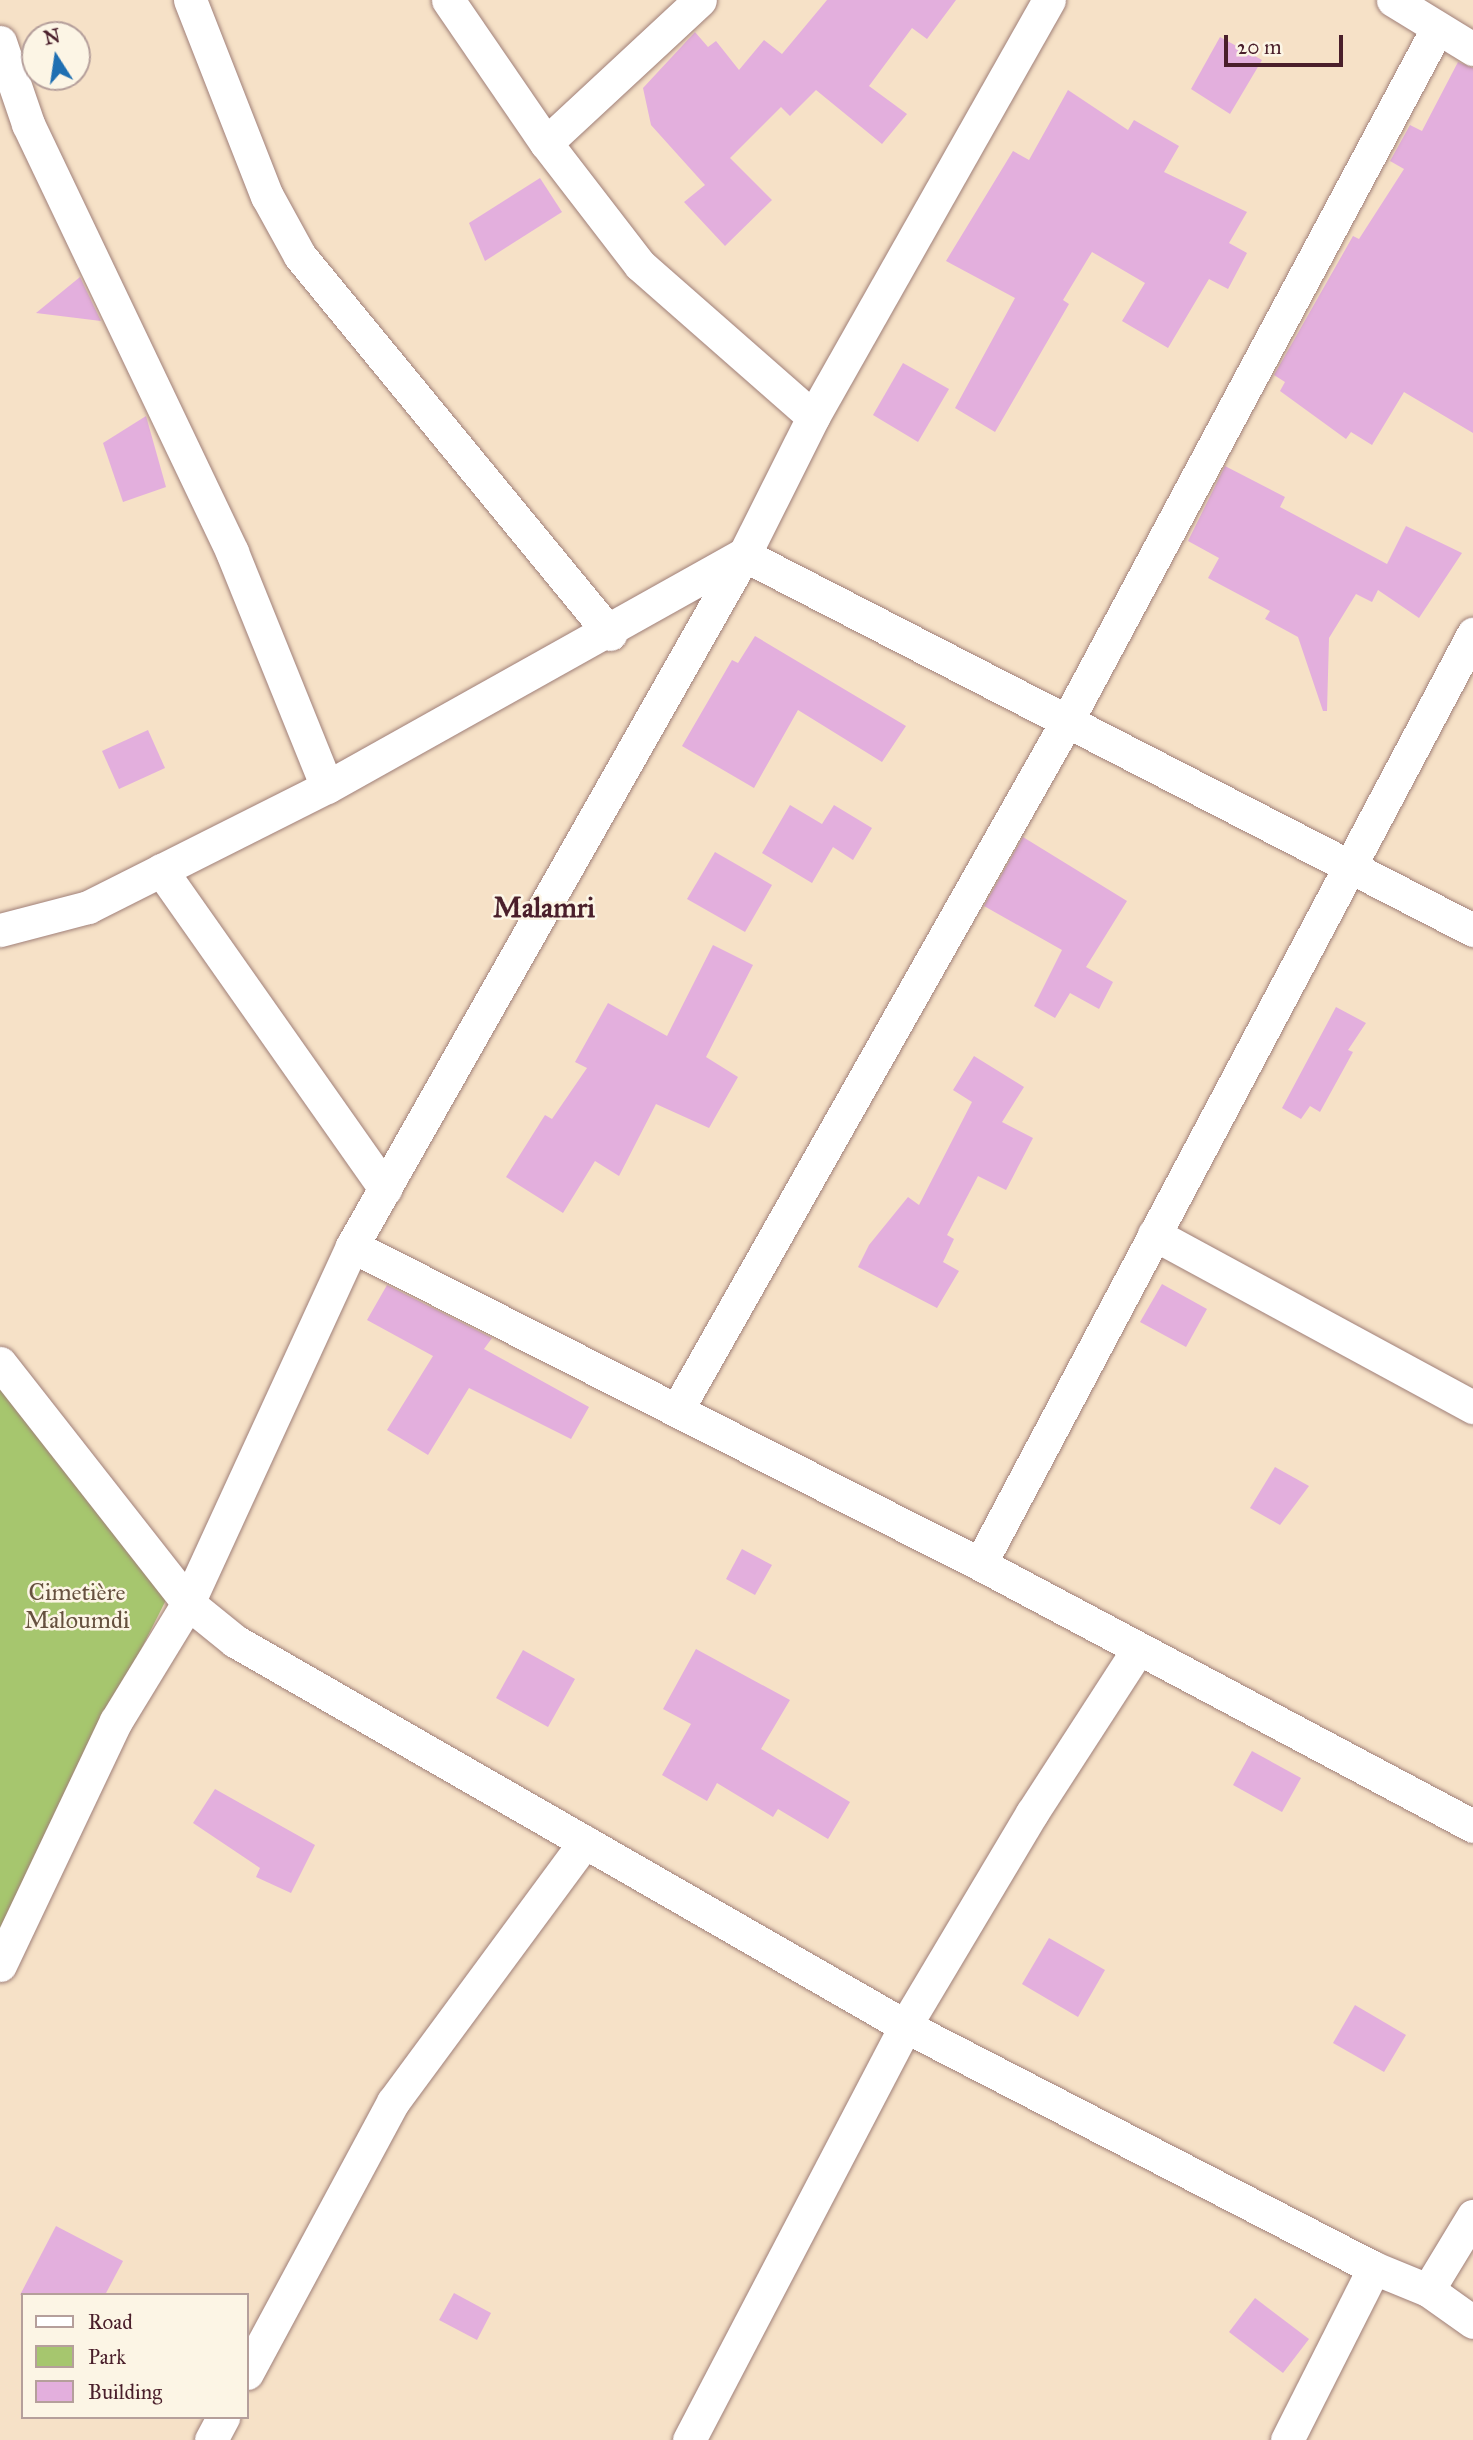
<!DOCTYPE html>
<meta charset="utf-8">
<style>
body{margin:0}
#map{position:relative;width:1473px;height:2440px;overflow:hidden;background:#f6e1c7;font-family:"IM FELL Great Primer",serif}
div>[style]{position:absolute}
.green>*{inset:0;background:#a6c66e}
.building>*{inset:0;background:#e3afdd}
.roads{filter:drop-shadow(0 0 2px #a08079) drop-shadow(0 0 2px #a08079)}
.minor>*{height:33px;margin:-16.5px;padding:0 16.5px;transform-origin:16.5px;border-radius:16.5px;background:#fff}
span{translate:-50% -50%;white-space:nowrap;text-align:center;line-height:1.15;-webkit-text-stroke:5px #fcf5e5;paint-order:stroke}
.park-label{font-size:24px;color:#66513f}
.quarter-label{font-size:28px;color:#4a1f2b;font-weight:700}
.legend{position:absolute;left:21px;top:2293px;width:228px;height:126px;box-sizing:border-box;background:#fcf5e5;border:2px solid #b59f9b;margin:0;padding:9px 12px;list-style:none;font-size:21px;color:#4a1f2b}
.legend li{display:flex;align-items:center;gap:14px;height:35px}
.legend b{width:35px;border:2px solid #b59f9b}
.north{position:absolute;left:21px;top:21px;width:70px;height:70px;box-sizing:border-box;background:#fcf5e5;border:2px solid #b59f9b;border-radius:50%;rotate:348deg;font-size:19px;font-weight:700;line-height:28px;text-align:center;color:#4a1f2b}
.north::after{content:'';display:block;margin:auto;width:24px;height:32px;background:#1f6fb2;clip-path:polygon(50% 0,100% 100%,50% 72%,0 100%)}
.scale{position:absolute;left:1224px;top:35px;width:119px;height:32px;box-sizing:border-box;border:4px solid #4a1f2b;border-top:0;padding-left:9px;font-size:21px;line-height:24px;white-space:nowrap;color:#4a1f2b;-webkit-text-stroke:5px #fcf5e5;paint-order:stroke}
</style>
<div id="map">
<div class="green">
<div style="clip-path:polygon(0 1360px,167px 1598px,0 1929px)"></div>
</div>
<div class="building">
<div style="clip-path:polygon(827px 0,956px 0,927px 39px,912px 28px,869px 86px,907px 114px,882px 144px,816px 90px,790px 116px,781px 107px,730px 158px,772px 200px,725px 246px,684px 202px,705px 185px,651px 125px,643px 88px,695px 32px,708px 47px,716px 41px,739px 70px,764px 40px,782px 54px)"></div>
<div style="clip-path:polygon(1220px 37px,1262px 60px,1230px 114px,1191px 89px)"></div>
<div style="clip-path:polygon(1458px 62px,1473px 68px,1473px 433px,1404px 392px,1372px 445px,1351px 432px,1346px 439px,1280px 391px,1285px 382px,1274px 375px,1353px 236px,1359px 239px,1404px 169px,1390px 161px,1410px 125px,1422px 131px)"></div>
<div style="clip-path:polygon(1068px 90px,1128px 130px,1134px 120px,1179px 146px,1164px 172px,1247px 212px,1229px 243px,1247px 253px,1228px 289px,1209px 279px,1168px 348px,1122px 321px,1145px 283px,1092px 252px,1063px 300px,1069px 304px,995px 432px,955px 408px,1015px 298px,946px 261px,1013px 151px,1029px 160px)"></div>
<div style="clip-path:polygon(540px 178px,562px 212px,485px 261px,469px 223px)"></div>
<div style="clip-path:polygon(80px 277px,101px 321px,36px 313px)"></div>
<div style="clip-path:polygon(903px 363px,949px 389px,918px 442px,873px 415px)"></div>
<div style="clip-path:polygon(146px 416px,166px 487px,123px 502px,103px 443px)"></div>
<div style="clip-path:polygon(1225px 466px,1285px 497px,1280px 507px,1387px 564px,1406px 526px,1462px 553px,1419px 618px,1378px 590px,1372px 602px,1356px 594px,1329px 638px,1327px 711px,1323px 711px,1298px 637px,1265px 619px,1270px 611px,1208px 578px,1219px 558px,1188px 541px)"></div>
<div style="clip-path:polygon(755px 636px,906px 726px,882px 762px,798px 710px,754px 788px,682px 746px,732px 660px,738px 663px)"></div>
<div style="clip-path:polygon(148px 730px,165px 768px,119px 789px,102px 751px)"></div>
<div style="clip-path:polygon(790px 805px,822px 824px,834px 805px,872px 828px,853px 860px,833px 847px,812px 883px,762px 853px)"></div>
<div style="clip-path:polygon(1023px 837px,1127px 901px,1086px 967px,1113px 982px,1099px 1009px,1070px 993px,1055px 1018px,1034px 1006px,1062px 950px,984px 906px)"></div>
<div style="clip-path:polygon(715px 852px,772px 885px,745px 932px,687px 899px)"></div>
<div style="clip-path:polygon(713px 945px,753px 965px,706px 1057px,738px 1077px,709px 1128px,656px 1104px,619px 1176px,595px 1161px,563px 1213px,506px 1177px,545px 1115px,552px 1119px,587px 1068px,575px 1062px,608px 1003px,667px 1036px)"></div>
<div style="clip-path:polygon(1336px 1007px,1366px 1023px,1348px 1050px,1353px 1052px,1320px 1112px,1310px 1106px,1301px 1119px,1282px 1108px)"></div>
<div style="clip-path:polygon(974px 1056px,1024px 1087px,1002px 1122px,1033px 1138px,1006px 1190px,978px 1176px,947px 1235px,954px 1239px,943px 1262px,959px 1271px,937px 1308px,858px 1267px,869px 1245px,908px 1197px,919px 1205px,972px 1102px,953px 1090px)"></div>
<div style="clip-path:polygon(1162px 1284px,1207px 1309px,1186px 1347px,1140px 1322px)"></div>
<div style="clip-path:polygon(387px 1285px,492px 1338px,484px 1349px,589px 1407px,571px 1439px,469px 1388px,428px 1455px,387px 1430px,433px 1356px,367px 1320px)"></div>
<div style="clip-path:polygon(1275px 1467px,1309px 1486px,1280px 1525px,1250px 1508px)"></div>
<div style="clip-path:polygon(742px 1549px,772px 1565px,755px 1595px,726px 1579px)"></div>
<div style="clip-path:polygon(696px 1649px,790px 1700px,761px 1749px,850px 1802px,828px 1839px,778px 1809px,773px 1817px,717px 1783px,707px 1801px,662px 1775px,691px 1724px,663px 1709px)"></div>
<div style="clip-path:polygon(523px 1650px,575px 1679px,548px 1727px,496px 1698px)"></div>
<div style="clip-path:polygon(1252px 1751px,1301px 1778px,1282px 1812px,1233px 1785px)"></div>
<div style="clip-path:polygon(215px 1789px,315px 1845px,291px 1893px,256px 1877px,260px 1868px,193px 1823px)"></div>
<div style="clip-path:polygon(1049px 1938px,1105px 1970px,1078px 2017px,1022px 1984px)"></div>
<div style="clip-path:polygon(1355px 2005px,1406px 2035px,1384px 2072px,1333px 2043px)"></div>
<div style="clip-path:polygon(56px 2226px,123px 2261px,105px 2295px,20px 2295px)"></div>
<div style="clip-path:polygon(454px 2293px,491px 2313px,477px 2340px,439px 2320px)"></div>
<div style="clip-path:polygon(1255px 2298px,1309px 2339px,1283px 2373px,1229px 2332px)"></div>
</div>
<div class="roads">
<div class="minor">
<div style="left:190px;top:0;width:211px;rotate:68.6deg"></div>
<div style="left:267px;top:196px;width:68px;rotate:61.2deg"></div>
<div style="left:300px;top:256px;width:489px;rotate:50.6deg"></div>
<div style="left:448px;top:0;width:173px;rotate:55.6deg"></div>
<div style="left:546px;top:143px;width:154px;rotate:52.4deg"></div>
<div style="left:640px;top:265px;width:230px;rotate:41.3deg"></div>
<div style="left:1393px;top:0;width:94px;rotate:31.5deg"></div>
<div style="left:0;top:42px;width:87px;rotate:71.1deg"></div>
<div style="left:28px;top:124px;width:474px;rotate:64.5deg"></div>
<div style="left:232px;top:552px;width:253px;rotate:68deg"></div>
<div style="left:546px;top:143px;width:210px;rotate:-42.9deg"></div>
<div style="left:744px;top:555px;width:820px;rotate:27.22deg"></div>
<div style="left:161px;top:870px;width:390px;rotate:54.9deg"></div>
<div style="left:0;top:930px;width:91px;rotate:-14.6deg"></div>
<div style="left:88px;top:907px;width:267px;rotate:-26.7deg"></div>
<div style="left:327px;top:787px;width:474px;rotate:-29.2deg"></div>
<div style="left:1154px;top:1234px;width:363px;rotate:28.5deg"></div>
<div style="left:352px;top:1246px;width:704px;rotate:26.86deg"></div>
<div style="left:980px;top:1564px;width:558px;rotate:27.99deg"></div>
<div style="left:0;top:1363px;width:305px;rotate:51.9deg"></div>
<div style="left:188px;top:1603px;width:60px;rotate:39deg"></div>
<div style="left:235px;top:1641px;width:773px;rotate:29.88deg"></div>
<div style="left:905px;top:2026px;width:528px;rotate:27.29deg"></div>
<div style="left:1374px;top:2268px;width:58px;rotate:22.2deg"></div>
<div style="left:1428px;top:2290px;width:55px;rotate:35.4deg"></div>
<div style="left:677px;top:1410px;width:792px;rotate:-60.49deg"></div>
<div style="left:1067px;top:721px;width:785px;rotate:-61.87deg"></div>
<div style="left:980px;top:1564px;width:1053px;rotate:-62.07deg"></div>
<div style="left:0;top:1965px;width:270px;rotate:-64.6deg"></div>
<div style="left:116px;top:1721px;width:138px;rotate:-58.6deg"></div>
<div style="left:188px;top:1603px;width:393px;rotate:-65.3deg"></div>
<div style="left:352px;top:1246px;width:794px;rotate:-60.43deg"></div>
<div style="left:744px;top:555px;width:154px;rotate:-63.4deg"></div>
<div style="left:813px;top:417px;width:479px;rotate:-60.5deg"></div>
<div style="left:1428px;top:2290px;width:87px;rotate:-58.7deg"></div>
<div style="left:247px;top:2373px;width:308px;rotate:-61.7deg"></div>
<div style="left:393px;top:2102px;width:323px;rotate:-53.6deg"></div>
<div style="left:211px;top:2440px;width:26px;rotate:-62deg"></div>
<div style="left:689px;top:2440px;width:467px;rotate:-62.4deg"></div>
<div style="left:905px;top:2026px;width:248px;rotate:-59.2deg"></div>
<div style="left:1032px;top:1813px;width:193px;rotate:-57.1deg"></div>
<div style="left:1287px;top:2440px;width:193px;rotate:-63.2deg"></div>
</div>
</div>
<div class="park-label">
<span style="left:77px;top:1607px">Cimetière<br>Maloumdi</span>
</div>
<div class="quarter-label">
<span style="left:544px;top:908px">Malamri</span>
</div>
<ul class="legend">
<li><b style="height:9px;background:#fff"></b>Road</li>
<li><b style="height:19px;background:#a6c66e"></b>Park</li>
<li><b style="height:19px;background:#e3afdd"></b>Building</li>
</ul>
<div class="north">N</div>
<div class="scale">20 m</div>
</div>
